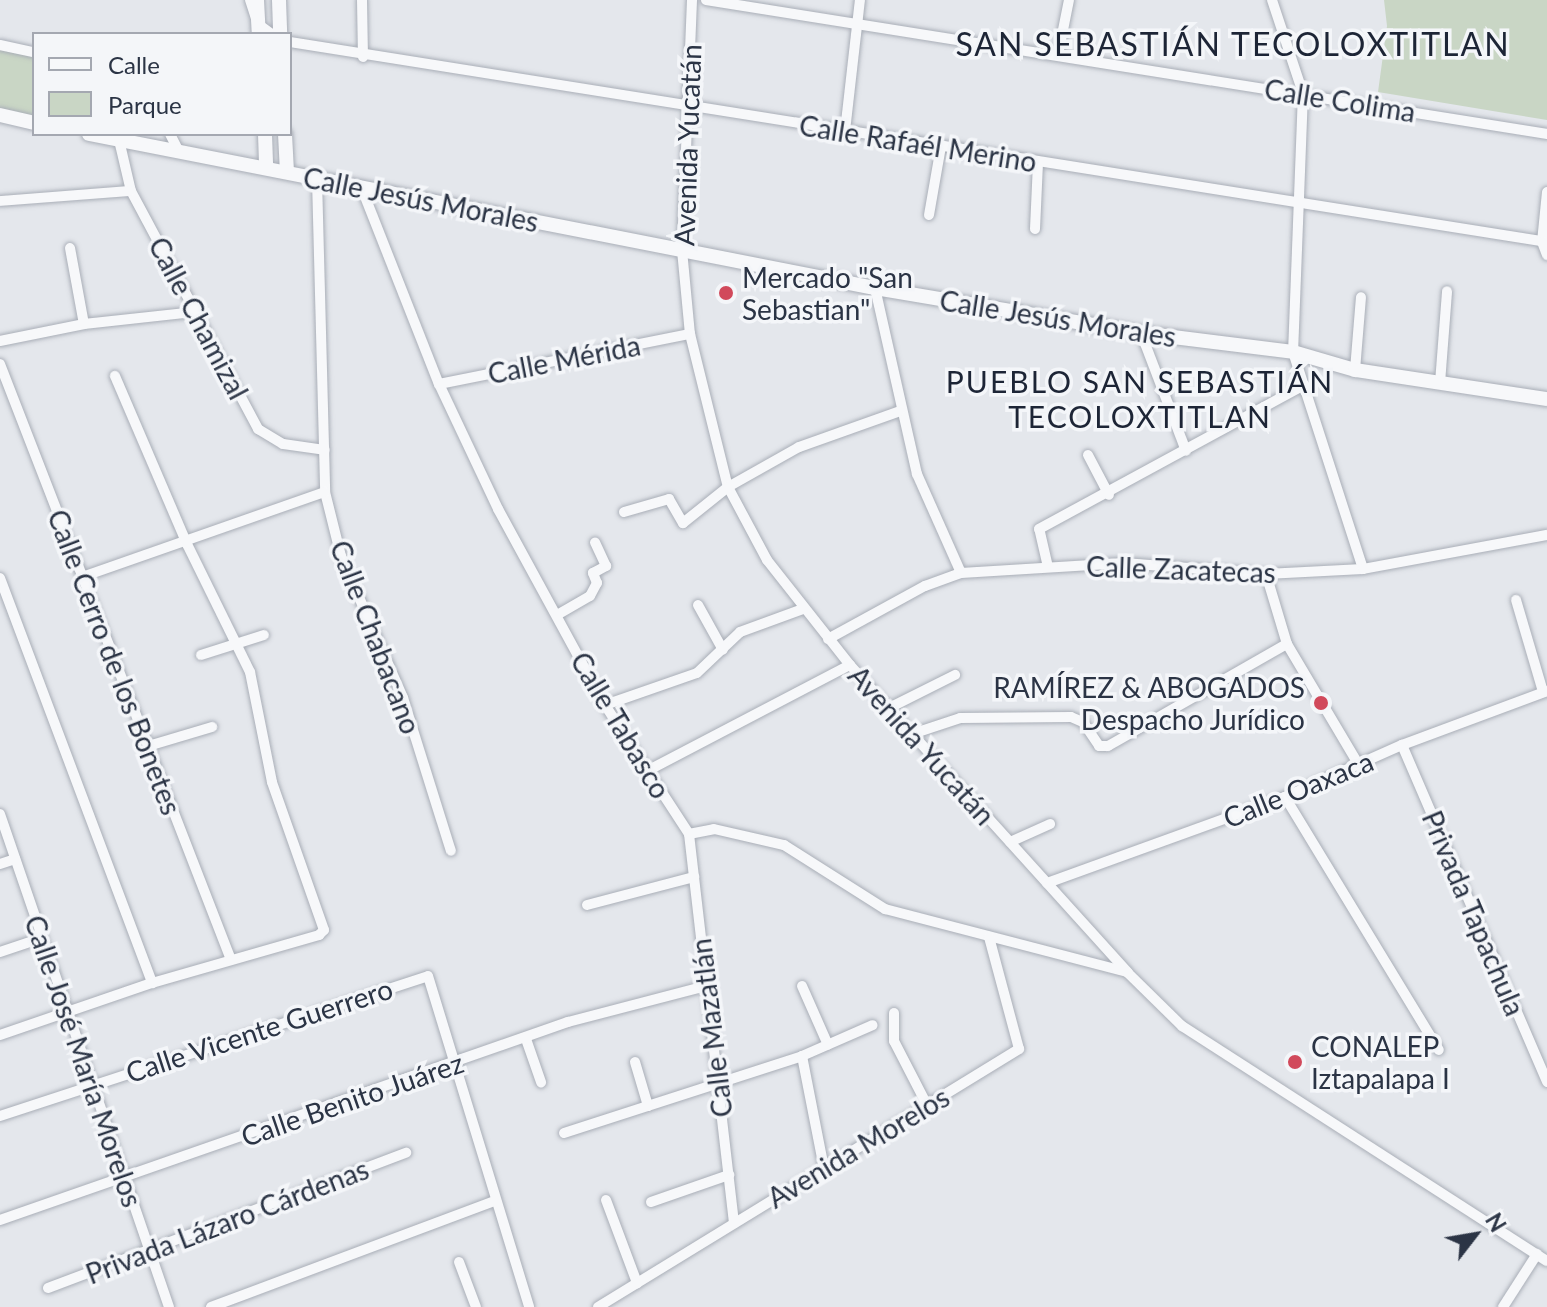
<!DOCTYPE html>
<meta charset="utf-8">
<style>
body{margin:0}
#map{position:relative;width:1547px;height:1307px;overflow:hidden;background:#e4e7ec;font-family:Lato,sans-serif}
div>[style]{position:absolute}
.green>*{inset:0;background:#c9d6c5}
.roads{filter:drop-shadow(0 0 2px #a9aeb7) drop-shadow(0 0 2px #a9aeb7)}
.minor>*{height:10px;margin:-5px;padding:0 5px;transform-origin:5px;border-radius:5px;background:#f7f8fa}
.tertiary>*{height:14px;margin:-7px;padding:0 7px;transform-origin:7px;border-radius:7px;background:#f7f8fa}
.dots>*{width:22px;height:22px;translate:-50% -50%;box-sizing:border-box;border:4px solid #f4f6f9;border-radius:50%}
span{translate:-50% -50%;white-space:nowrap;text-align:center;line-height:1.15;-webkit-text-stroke:7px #f4f6f9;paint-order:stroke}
.street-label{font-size:28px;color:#2b3445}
.poi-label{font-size:28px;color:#2b3445}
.left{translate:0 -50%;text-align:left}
.right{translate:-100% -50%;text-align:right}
.neighbourhood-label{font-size:30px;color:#1d2536;letter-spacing:2px}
.quarter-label{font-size:32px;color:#1d2536;letter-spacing:2px}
.legend{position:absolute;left:32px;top:32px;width:260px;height:104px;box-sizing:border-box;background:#f4f6f9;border:2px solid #a4a8b1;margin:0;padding:10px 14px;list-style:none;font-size:24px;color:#2b3445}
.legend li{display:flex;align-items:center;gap:16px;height:40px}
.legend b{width:40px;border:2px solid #a4a8b1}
.north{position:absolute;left:1435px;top:1195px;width:80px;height:80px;-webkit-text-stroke:6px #f4f6f9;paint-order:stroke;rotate:59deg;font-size:22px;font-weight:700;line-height:32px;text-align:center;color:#2b3445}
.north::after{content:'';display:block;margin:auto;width:28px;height:36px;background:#2b3445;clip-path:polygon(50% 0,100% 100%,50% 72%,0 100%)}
</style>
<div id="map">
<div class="green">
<div style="clip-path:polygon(1384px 0,1547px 0,1547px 120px,1378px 92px,1387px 26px)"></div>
<div style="clip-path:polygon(0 49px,34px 55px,34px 120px,0 114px)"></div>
</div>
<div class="roads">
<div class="minor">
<div style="left:250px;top:0;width:25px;rotate:72deg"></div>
<div style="left:258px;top:24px;width:17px;rotate:36deg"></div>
<div style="left:362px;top:0;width:57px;rotate:89deg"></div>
<div style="left:692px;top:0;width:250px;rotate:92.3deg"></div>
<div style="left:682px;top:250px;width:84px;rotate:84.6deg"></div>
<div style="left:690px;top:334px;width:158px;rotate:76.1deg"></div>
<div style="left:728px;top:487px;width:83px;rotate:61.9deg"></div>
<div style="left:767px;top:560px;width:134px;rotate:51.7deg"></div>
<div style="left:850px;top:665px;width:415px;rotate:47.9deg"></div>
<div style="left:1128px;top:973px;width:76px;rotate:44.5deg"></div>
<div style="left:1182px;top:1026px;width:434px;rotate:32.8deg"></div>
<div style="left:706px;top:0;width:852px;rotate:9.05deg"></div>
<div style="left:1272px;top:0;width:98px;rotate:71.6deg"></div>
<div style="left:1303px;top:93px;width:259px;rotate:92.2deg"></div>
<div style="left:1293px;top:352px;width:228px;rotate:72.1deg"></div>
<div style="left:290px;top:42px;width:1273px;rotate:9.04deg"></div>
<div style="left:0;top:45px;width:35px;rotate:12deg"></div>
<div style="left:1058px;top:55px;width:56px;rotate:-78.7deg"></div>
<div style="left:845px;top:131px;width:132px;rotate:-83.5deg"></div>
<div style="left:170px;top:134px;width:18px;rotate:63deg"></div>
<div style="left:119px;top:140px;width:52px;rotate:76.8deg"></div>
<div style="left:131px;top:191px;width:270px;rotate:61.9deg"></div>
<div style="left:258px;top:429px;width:29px;rotate:31deg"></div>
<div style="left:283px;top:444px;width:42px;rotate:8.1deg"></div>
<div style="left:317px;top:179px;width:313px;rotate:88.5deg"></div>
<div style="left:325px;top:492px;width:66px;rotate:76deg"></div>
<div style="left:341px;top:556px;width:155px;rotate:66.4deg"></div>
<div style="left:403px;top:698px;width:160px;rotate:72.6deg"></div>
<div style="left:362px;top:189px;width:210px;rotate:68.5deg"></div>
<div style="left:439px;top:384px;width:138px;rotate:64.7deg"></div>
<div style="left:498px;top:509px;width:223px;rotate:61.4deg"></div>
<div style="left:605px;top:705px;width:154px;rotate:56.9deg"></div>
<div style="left:689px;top:834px;width:392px;rotate:83.4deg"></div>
<div style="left:1547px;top:192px;width:50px;rotate:95.7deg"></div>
<div style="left:1542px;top:242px;width:14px;rotate:69deg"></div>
<div style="left:0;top:201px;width:131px;rotate:-4.4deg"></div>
<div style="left:929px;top:215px;width:70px;rotate:-80.1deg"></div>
<div style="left:1035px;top:229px;width:67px;rotate:-87.4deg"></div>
<div style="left:70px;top:248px;width:77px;rotate:79.6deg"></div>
<div style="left:875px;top:288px;width:191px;rotate:77.3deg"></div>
<div style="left:917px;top:474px;width:108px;rotate:66deg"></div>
<div style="left:1141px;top:333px;width:126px;rotate:69.1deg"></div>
<div style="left:0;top:341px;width:86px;rotate:-11.4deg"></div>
<div style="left:84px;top:324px;width:112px;rotate:-6.2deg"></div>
<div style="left:0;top:364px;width:639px;rotate:68.81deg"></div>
<div style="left:1355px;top:370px;width:73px;rotate:-85.3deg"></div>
<div style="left:1440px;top:383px;width:92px;rotate:-85.6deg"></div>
<div style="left:439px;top:384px;width:256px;rotate:-11.3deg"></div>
<div style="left:1088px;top:455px;width:45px;rotate:62.3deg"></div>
<div style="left:624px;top:512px;width:47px;rotate:-16.1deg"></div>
<div style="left:669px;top:499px;width:28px;rotate:60deg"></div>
<div style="left:683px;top:523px;width:58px;rotate:-38.7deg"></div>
<div style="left:728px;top:487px;width:81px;rotate:-29.4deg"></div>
<div style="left:799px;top:447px;width:107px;rotate:-19.6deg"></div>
<div style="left:1048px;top:567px;width:39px;rotate:-103deg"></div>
<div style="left:1039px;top:529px;width:302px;rotate:-28.5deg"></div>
<div style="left:1266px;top:574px;width:73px;rotate:73.3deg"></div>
<div style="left:1287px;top:644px;width:143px;rotate:59.3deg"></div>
<div style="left:82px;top:577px;width:257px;rotate:-19.3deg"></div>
<div style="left:0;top:578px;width:433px;rotate:69.4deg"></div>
<div style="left:1516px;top:600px;width:96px;rotate:73.6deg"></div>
<div style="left:698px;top:605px;width:51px;rotate:60.9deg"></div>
<div style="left:557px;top:615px;width:38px;rotate:-30deg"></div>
<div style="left:590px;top:596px;width:15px;rotate:-62deg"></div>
<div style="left:597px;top:583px;width:11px;rotate:-112deg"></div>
<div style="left:593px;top:573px;width:15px;rotate:-28deg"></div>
<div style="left:606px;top:566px;width:26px;rotate:-115deg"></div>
<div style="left:828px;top:639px;width:111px;rotate:-28.7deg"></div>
<div style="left:925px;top:586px;width:38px;rotate:-20deg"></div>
<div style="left:961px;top:573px;width:163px;rotate:-3.5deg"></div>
<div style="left:1124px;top:563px;width:142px;rotate:4.4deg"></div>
<div style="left:1266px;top:574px;width:97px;rotate:-3deg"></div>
<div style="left:1363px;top:569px;width:187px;rotate:-10.5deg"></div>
<div style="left:201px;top:655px;width:66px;rotate:-17.6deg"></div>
<div style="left:605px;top:705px;width:97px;rotate:-19.2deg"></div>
<div style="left:697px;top:673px;width:59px;rotate:-43.6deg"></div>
<div style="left:740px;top:632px;width:67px;rotate:-20.1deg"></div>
<div style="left:889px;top:708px;width:74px;rotate:-26.6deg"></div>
<div style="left:912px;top:734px;width:51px;rotate:-18.4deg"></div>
<div style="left:960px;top:718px;width:111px;rotate:-0.5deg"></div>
<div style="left:1071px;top:717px;width:13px;rotate:23deg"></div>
<div style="left:1083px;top:722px;width:29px;rotate:56deg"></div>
<div style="left:1099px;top:746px;width:9px"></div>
<div style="left:1108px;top:746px;width:206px;rotate:-29.7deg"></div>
<div style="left:1402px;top:745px;width:367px;rotate:66.7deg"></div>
<div style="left:148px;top:746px;width:67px;rotate:-16.5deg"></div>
<div style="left:647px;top:771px;width:229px;rotate:-27.6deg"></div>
<div style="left:1285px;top:797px;width:296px;rotate:58.7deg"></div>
<div style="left:0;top:814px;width:521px;rotate:71.08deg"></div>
<div style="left:689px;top:834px;width:25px;rotate:-11deg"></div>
<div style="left:714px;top:829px;width:72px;rotate:12.9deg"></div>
<div style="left:784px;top:845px;width:120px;rotate:32.4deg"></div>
<div style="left:885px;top:909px;width:249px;rotate:14.6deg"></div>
<div style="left:1010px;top:842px;width:44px;rotate:-24.2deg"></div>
<div style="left:0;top:864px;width:16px;rotate:-18deg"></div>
<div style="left:1047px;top:883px;width:253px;rotate:-19.9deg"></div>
<div style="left:1285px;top:797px;width:128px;rotate:-24deg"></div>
<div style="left:1402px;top:745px;width:155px;rotate:-20.4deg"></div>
<div style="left:587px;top:905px;width:111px;rotate:-14.7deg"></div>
<div style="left:0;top:952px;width:44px;rotate:-18.4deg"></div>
<div style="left:802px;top:986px;width:64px;rotate:66.2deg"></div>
<div style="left:894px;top:1013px;width:28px;rotate:90deg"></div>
<div style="left:894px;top:1041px;width:72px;rotate:62.7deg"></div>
<div style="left:0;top:1035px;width:161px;rotate:-18.9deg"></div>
<div style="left:152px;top:983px;width:174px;rotate:-16deg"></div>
<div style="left:319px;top:935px;width:7px;rotate:-45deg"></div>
<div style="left:324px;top:930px;width:157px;rotate:-109.4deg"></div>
<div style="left:272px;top:782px;width:112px;rotate:-101.3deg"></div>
<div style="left:250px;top:672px;width:143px;rotate:-116.2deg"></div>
<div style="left:187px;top:544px;width:183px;rotate:-113.2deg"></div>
<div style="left:526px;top:1039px;width:46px;rotate:70.8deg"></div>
<div style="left:802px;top:1056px;width:114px;rotate:78.9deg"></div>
<div style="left:635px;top:1062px;width:46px;rotate:73.5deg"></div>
<div style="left:0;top:1116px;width:450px;rotate:-18.1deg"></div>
<div style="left:428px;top:976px;width:346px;rotate:73deg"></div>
<div style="left:564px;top:1133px;width:250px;rotate:-17.9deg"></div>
<div style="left:802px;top:1056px;width:77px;rotate:-23.6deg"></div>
<div style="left:606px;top:1200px;width:89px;rotate:69.5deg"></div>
<div style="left:651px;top:1202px;width:83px;rotate:-19.1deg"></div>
<div style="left:0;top:1220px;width:602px;rotate:-19.22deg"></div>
<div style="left:568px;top:1022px;width:143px;rotate:-14.6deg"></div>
<div style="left:459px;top:1262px;width:48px;rotate:69.3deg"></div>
<div style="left:48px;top:1288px;width:383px;rotate:-20.7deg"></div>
<div style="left:211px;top:1307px;width:303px;rotate:-20.5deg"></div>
<div style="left:598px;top:1307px;width:494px;rotate:-31.5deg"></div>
<div style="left:1019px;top:1049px;width:116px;rotate:-105deg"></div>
<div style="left:1503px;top:1307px;width:63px;rotate:-57.3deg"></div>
</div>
<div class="tertiary">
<div style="left:257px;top:0;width:34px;rotate:87deg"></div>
<div style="left:279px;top:0;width:34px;rotate:88deg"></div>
<div style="left:0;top:115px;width:35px;rotate:13deg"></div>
<div style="left:89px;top:134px;width:801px;rotate:11.09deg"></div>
<div style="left:875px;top:288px;width:270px;rotate:9.6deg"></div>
<div style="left:1141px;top:333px;width:153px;rotate:7.1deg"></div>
<div style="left:1293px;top:352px;width:65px;rotate:16.2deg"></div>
<div style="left:1355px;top:370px;width:194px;rotate:8.6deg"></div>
<div style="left:265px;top:134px;width:34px;rotate:88deg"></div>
<div style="left:285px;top:134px;width:38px;rotate:87deg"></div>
</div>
</div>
<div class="dots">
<div style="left:726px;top:293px;background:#d1495b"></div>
<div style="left:1321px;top:703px;background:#d1495b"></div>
<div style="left:1295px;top:1062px;background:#d1495b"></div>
</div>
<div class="street-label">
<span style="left:1340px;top:100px;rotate:9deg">Calle Colima</span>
<span style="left:918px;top:143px;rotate:9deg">Calle Rafaél Merino</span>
<span style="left:687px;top:145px;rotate:-88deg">Avenida Yucatán</span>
<span style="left:421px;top:199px;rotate:11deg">Calle Jesús Morales</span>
<span style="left:199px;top:318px;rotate:62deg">Calle Chamizal</span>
<span style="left:1058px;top:318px;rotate:9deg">Calle Jesús Morales</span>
<span style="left:564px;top:359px;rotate:-11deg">Calle Mérida</span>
<span style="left:1181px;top:569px;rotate:2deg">Calle Zacatecas</span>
<span style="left:376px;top:637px;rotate:69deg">Calle Chabacano</span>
<span style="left:115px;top:662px;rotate:69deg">Calle Cerro de los Bonetes</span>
<span style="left:621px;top:725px;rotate:59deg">Calle Tabasco</span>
<span style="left:922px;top:745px;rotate:48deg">Avenida Yucatán</span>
<span style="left:1298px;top:789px;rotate:-22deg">Calle Oaxaca</span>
<span style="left:1474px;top:913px;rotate:67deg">Privada Tapachula</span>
<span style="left:711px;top:1028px;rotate:-97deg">Calle Mazatlán</span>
<span style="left:259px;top:1030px;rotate:-18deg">Calle Vicente Guerrero</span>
<span style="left:84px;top:1061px;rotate:71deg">Calle José María Morelos</span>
<span style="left:352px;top:1099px;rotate:-19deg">Calle Benito Juárez</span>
<span style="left:858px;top:1147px;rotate:-31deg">Avenida Morelos</span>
<span style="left:227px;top:1221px;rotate:-21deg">Privada Lázaro Cárdenas</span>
</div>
<div class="poi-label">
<span class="left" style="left:742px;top:293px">Mercado "San<br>Sebastian"</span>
<span class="right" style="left:1305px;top:703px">RAMÍREZ &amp; ABOGADOS<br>Despacho Jurídico</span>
<span class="left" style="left:1311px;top:1062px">CONALEP<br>Iztapalapa I</span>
</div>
<div class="neighbourhood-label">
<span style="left:1140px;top:398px">PUEBLO SAN SEBASTIÁN<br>TECOLOXTITLAN</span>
</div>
<div class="quarter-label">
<span style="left:1233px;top:44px">SAN SEBASTIÁN TECOLOXTITLAN</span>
</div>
<ul class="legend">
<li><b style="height:10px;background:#f7f8fa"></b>Calle</li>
<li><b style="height:22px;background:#c9d6c5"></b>Parque</li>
</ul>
<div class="north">N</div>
</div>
